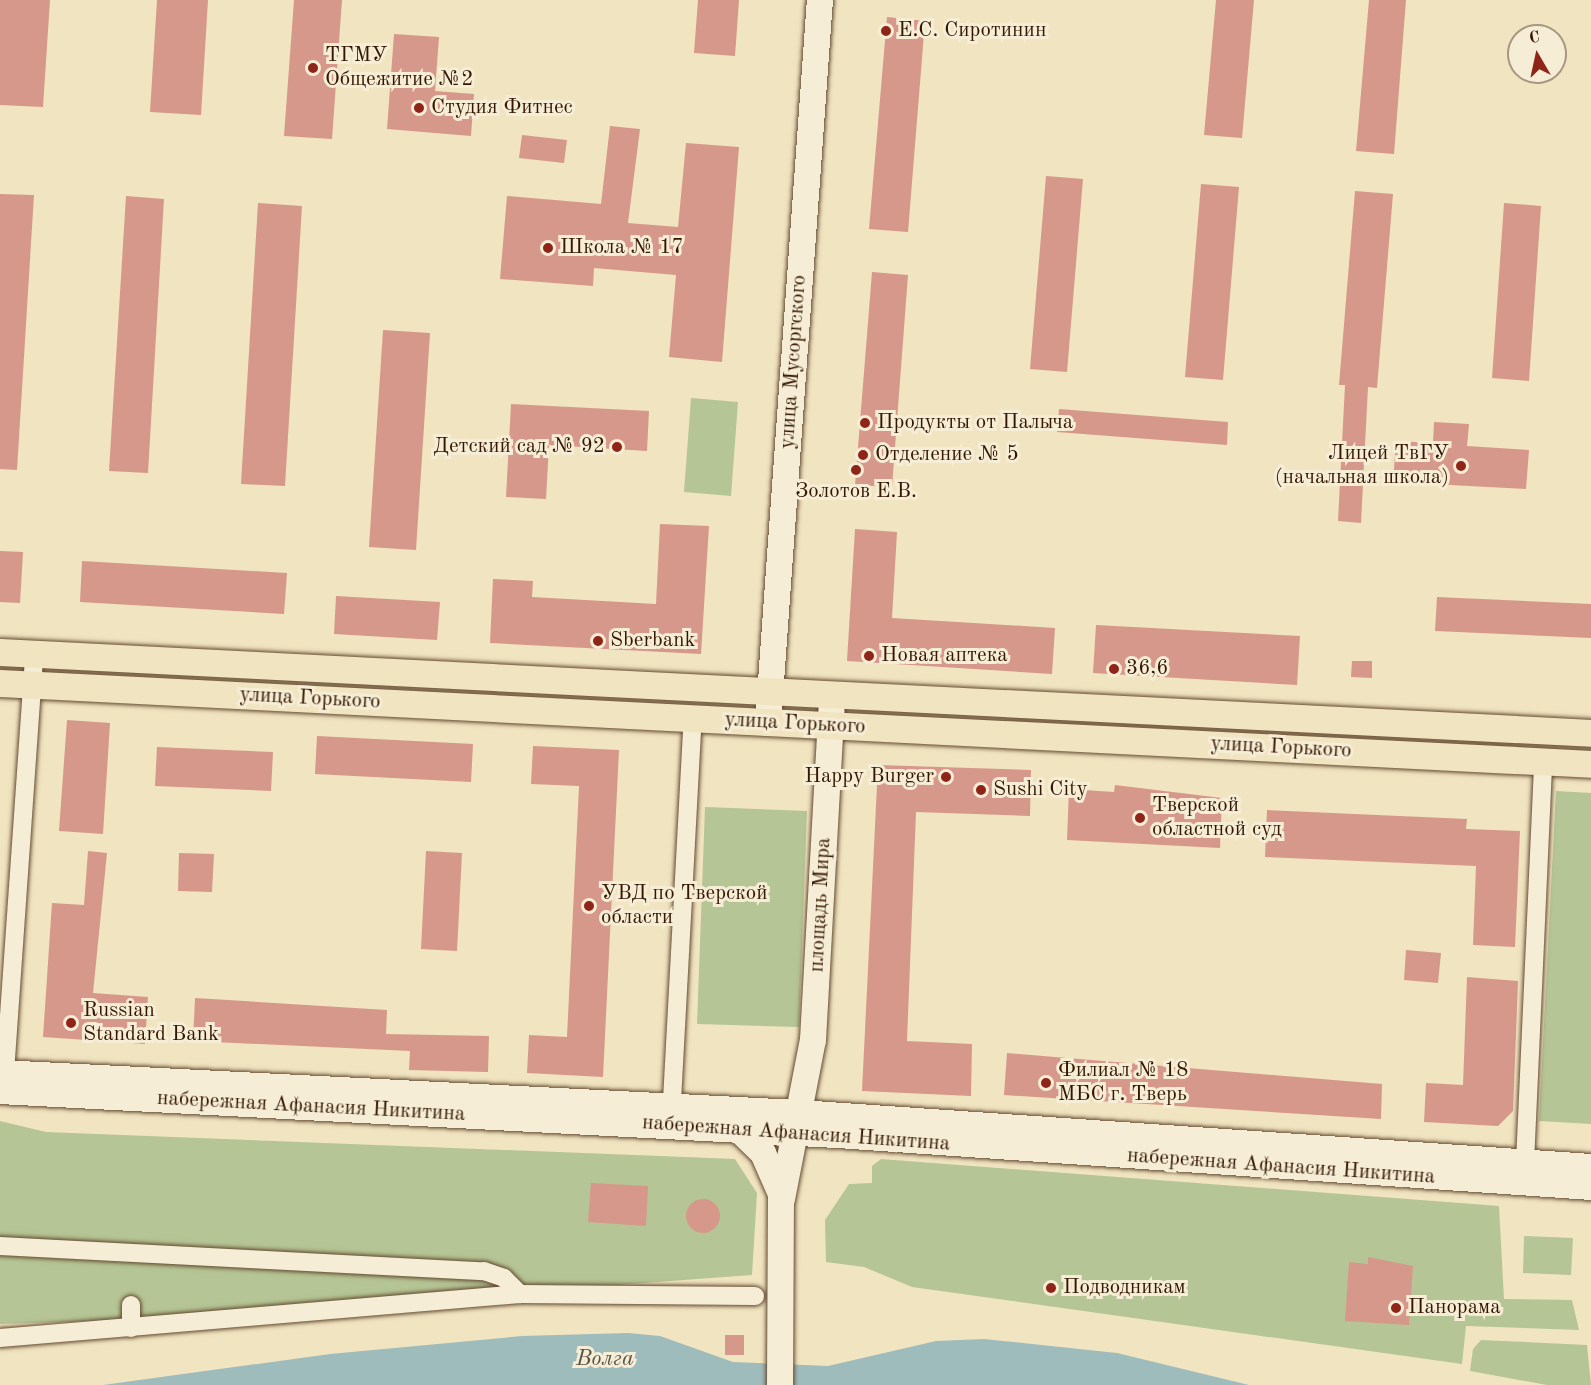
<!DOCTYPE html>
<meta charset="utf-8">
<style>
body{margin:0}
#map{position:relative;width:1591px;height:1385px;overflow:hidden;background:#f1e4c0;font-family:"Old Standard TT",serif}
div>[style]{position:absolute}
.green>*{inset:0;background:#b6c595}
.water>*{inset:0;background:#9fbcbd}
.building>*{inset:0;background:#d6988a}
.round{border-radius:50%}
.roads{filter:drop-shadow(0 0 2px #634a30) drop-shadow(0 0 2px #634a30)}
.street>*{height:18px;margin:-9px;padding:0 9px;transform-origin:9px;border-radius:9px;background:#f6edd6}
.secondary>*{height:26px;margin:-13px;padding:0 13px;transform-origin:13px;border-radius:13px;background:#f6edd6}
.primary>*{height:27px;margin:-13.5px;padding:0 13.5px;transform-origin:13.5px;border-radius:13.5px;background:#f1e4c0}
.dots>*{width:16px;height:16px;translate:-50% -50%;box-sizing:border-box;border:3px solid #f6edd6;border-radius:50%}
span{translate:-50% -50%;white-space:nowrap;text-align:center;line-height:1.15;-webkit-text-stroke:6px #f6edd6;paint-order:stroke}
.poi-label{font-size:21px;color:#341700}
.left{translate:0 -50%;text-align:left}
.right{translate:-100% -50%;text-align:right}
.street-label{font-size:21px;color:#341700}
.water-label{font-size:22px;color:#595142;font-style:italic}
.north{position:absolute;left:1507px;top:24px;width:60px;height:60px;box-sizing:border-box;background:#f6edd6;border:2px solid #a89780;border-radius:50%;rotate:351deg;font-size:16px;font-weight:700;line-height:24px;text-align:center;color:#341700}
.north::after{content:'';display:block;margin:auto;width:21px;height:27px;background:#8f2418;clip-path:polygon(50% 0,100% 100%,50% 72%,0 100%)}
</style>
<div id="map">
<div class="green">
<div style="clip-path:polygon(691px 398px,738px 402px,731px 496px,684px 492px)"></div>
<div style="clip-path:polygon(1556px 791px,1591px 793px,1591px 1124px,1539px 1121px)"></div>
<div style="clip-path:polygon(705px 807px,807px 811px,799px 1027px,697px 1024px)"></div>
<div style="clip-path:polygon(0 1121px,46px 1132px,735px 1159px,757px 1193px,752px 1275px,156px 1319px,0 1324px)"></div>
<div style="clip-path:polygon(881px 1159px,1499px 1206px,1504px 1299px,1572px 1300px,1579px 1330px,1466px 1326px,1462px 1364px,912px 1287px,864px 1267px,826px 1262px,825px 1220px,849px 1184px,872px 1183px,872px 1166px)"></div>
<div style="clip-path:polygon(1524px 1236px,1573px 1238px,1571px 1275px,1523px 1273px)"></div>
<div style="clip-path:polygon(1481px 1340px,1587px 1345px,1591px 1385px,1547px 1385px,1470px 1371px,1473px 1349px)"></div>
</div>
<div class="water">
<div style="clip-path:polygon(628px 1333px,660px 1336px,733px 1362px,828px 1366px,936px 1341px,984px 1339px,1117px 1353px,1249px 1385px,103px 1385px,330px 1354px,522px 1336px)"></div>
</div>
<div class="building">
<div style="clip-path:polygon(0 0,50px 0,43px 107px,0 105px)"></div>
<div style="clip-path:polygon(157px 0,208px 0,201px 115px,150px 112px)"></div>
<div style="clip-path:polygon(294px 0,342px 0,332px 139px,284px 136px)"></div>
<div style="clip-path:polygon(698px 0,739px 0,735px 56px,694px 53px)"></div>
<div style="clip-path:polygon(1216px 0,1254px 0,1242px 138px,1204px 135px)"></div>
<div style="clip-path:polygon(1369px 0,1406px 0,1394px 154px,1356px 151px)"></div>
<div style="clip-path:polygon(887px 17px,925px 21px,908px 232px,869px 229px)"></div>
<div style="clip-path:polygon(394px 34px,439px 37px,435px 91px,474px 94px,471px 136px,387px 129px)"></div>
<div style="clip-path:polygon(610px 126px,640px 129px,628px 223px,678px 227px,686px 143px,739px 147px,722px 362px,669px 357px,676px 275px,594px 268px,593px 286px,500px 279px,507px 196px,601px 204px)"></div>
<div style="clip-path:polygon(522px 135px,567px 140px,564px 163px,519px 158px)"></div>
<div style="clip-path:polygon(1046px 176px,1083px 179px,1067px 372px,1030px 369px)"></div>
<div style="clip-path:polygon(1201px 184px,1239px 187px,1223px 380px,1185px 377px)"></div>
<div style="clip-path:polygon(1355px 191px,1393px 194px,1377px 388px,1368px 387px,1361px 523px,1338px 521px,1345px 385px,1339px 385px)"></div>
<div style="clip-path:polygon(0 194px,34px 195px,17px 470px,0 469px)"></div>
<div style="clip-path:polygon(126px 196px,164px 199px,148px 473px,109px 471px)"></div>
<div style="clip-path:polygon(258px 203px,302px 206px,285px 486px,241px 484px)"></div>
<div style="clip-path:polygon(1504px 203px,1541px 206px,1529px 381px,1492px 378px)"></div>
<div style="clip-path:polygon(872px 272px,908px 275px,892px 487px,855px 485px)"></div>
<div style="clip-path:polygon(383px 330px,430px 333px,416px 550px,369px 547px)"></div>
<div style="clip-path:polygon(511px 404px,649px 411px,647px 451px,549px 445px,546px 499px,506px 497px)"></div>
<div style="clip-path:polygon(1059px 409px,1228px 422px,1227px 445px,1057px 432px)"></div>
<div style="clip-path:polygon(1434px 422px,1469px 424px,1467px 446px,1529px 450px,1526px 489px,1393px 482px,1396px 441px,1433px 443px)"></div>
<div style="clip-path:polygon(660px 524px,709px 526px,701px 654px,490px 643px,493px 579px,533px 581px,532px 597px,656px 604px)"></div>
<div style="clip-path:polygon(855px 529px,897px 532px,892px 618px,1055px 628px,1052px 674px,847px 661px)"></div>
<div style="clip-path:polygon(0 551px,23px 552px,20px 603px,0 602px)"></div>
<div style="clip-path:polygon(82px 561px,287px 573px,284px 614px,80px 602px)"></div>
<div style="clip-path:polygon(336px 596px,440px 602px,437px 640px,334px 634px)"></div>
<div style="clip-path:polygon(1437px 597px,1591px 604px,1591px 638px,1435px 631px)"></div>
<div style="clip-path:polygon(1096px 625px,1300px 636px,1297px 685px,1093px 673px)"></div>
<div style="clip-path:polygon(1352px 661px,1372px 661px,1372px 678px,1351px 677px)"></div>
<div style="clip-path:polygon(67px 720px,110px 723px,103px 834px,59px 831px)"></div>
<div style="clip-path:polygon(317px 736px,473px 744px,471px 782px,315px 774px)"></div>
<div style="clip-path:polygon(533px 746px,619px 750px,603px 1077px,527px 1073px,529px 1035px,567px 1037px,579px 786px,531px 784px)"></div>
<div style="clip-path:polygon(157px 747px,273px 752px,271px 791px,155px 786px)"></div>
<div style="clip-path:polygon(878px 765px,1031px 770px,1030px 816px,916px 812px,907px 1041px,972px 1044px,971px 1096px,862px 1091px)"></div>
<div style="clip-path:polygon(1115px 785px,1222px 798px,1220px 848px,1067px 840px,1069px 789px,1114px 792px)"></div>
<div style="clip-path:polygon(1267px 810px,1467px 819px,1466px 829px,1520px 831px,1515px 947px,1473px 945px,1476px 866px,1265px 857px)"></div>
<div style="clip-path:polygon(88px 851px,107px 853px,93px 993px,148px 997px,145px 1044px,43px 1037px,52px 903px,84px 905px)"></div>
<div style="clip-path:polygon(426px 851px,462px 853px,457px 951px,421px 949px)"></div>
<div style="clip-path:polygon(179px 853px,214px 854px,212px 892px,178px 891px)"></div>
<div style="clip-path:polygon(1406px 950px,1441px 953px,1438px 983px,1404px 980px)"></div>
<div style="clip-path:polygon(1467px 977px,1518px 981px,1513px 1111px,1498px 1126px,1424px 1122px,1426px 1083px,1463px 1085px)"></div>
<div style="clip-path:polygon(195px 998px,387px 1010px,386px 1034px,489px 1036px,488px 1072px,409px 1070px,410px 1051px,193px 1041px)"></div>
<div style="clip-path:polygon(1007px 1053px,1382px 1084px,1381px 1119px,1004px 1095px)"></div>
<div style="clip-path:polygon(591px 1183px,648px 1186px,646px 1226px,588px 1222px)"></div>
<div class="round" style="left:686px;top:1199px;width:34px;height:34px"></div>
<div style="clip-path:polygon(1368px 1257px,1413px 1266px,1409px 1325px,1345px 1321px,1349px 1262px,1368px 1264px)"></div>
<div style="clip-path:polygon(725px 1335px,744px 1335px,744px 1355px,725px 1355px)"></div>
</div>
<div class="roads">
<div class="street">
<div style="left:5px;top:1073px;width:420px;rotate:-86deg"></div>
<div style="left:671px;top:1119px;width:401px;rotate:-86.9deg"></div>
<div style="left:1525px;top:1163px;width:402px;rotate:-87.4deg"></div>
<div style="left:0;top:1246px;width:485px;rotate:3deg"></div>
<div style="left:484px;top:1271px;width:21px;rotate:19deg"></div>
<div style="left:504px;top:1278px;width:23px;rotate:45deg"></div>
<div style="left:131px;top:1305px;width:23px;rotate:90deg"></div>
<div style="left:0;top:1338px;width:522px;rotate:-4.84deg"></div>
<div style="left:520px;top:1294px;width:235px;rotate:0.5deg"></div>
</div>
<div class="secondary">
<div style="left:768px;top:723px;width:725px;rotate:-85.89deg"></div>
<div style="left:0;top:1073px;width:800px;rotate:2.87deg"></div>
<div style="left:799px;top:1113px;width:794px;rotate:3.9deg"></div>
<div style="left:0;top:1091px;width:839px;rotate:3.01deg"></div>
<div style="left:838px;top:1135px;width:755px;rotate:3.95deg"></div>
<div style="left:735px;top:1126px;width:39px;rotate:44deg"></div>
<div style="left:763px;top:1153px;width:45px;rotate:66.3deg"></div>
<div style="left:781px;top:1194px;width:191px;rotate:90.3deg"></div>
<div style="left:782px;top:1199px;width:162px;rotate:-79deg"></div>
<div style="left:813px;top:1040px;width:345px;rotate:-86.8deg"></div>
</div>
<div class="primary">
<div style="left:0;top:652px;width:1593px;rotate:2.91deg"></div>
<div style="left:0;top:683px;width:1593px;rotate:2.91deg"></div>
</div>
</div>
<div class="dots">
<div style="left:886px;top:31px;background:#8f2418"></div>
<div style="left:313px;top:68px;background:#8f2418"></div>
<div style="left:419px;top:108px;background:#8f2418"></div>
<div style="left:548px;top:248px;background:#8f2418"></div>
<div style="left:865px;top:423px;background:#8f2418"></div>
<div style="left:617px;top:447px;background:#8f2418"></div>
<div style="left:863px;top:455px;background:#8f2418"></div>
<div style="left:1461px;top:466px;background:#8f2418"></div>
<div style="left:856px;top:470px;background:#8f2418"></div>
<div style="left:598px;top:641px;background:#8f2418"></div>
<div style="left:869px;top:656px;background:#8f2418"></div>
<div style="left:1114px;top:669px;background:#8f2418"></div>
<div style="left:946px;top:777px;background:#8f2418"></div>
<div style="left:981px;top:790px;background:#8f2418"></div>
<div style="left:1140px;top:818px;background:#8f2418"></div>
<div style="left:589px;top:906px;background:#8f2418"></div>
<div style="left:71px;top:1023px;background:#8f2418"></div>
<div style="left:1046px;top:1083px;background:#8f2418"></div>
<div style="left:1051px;top:1288px;background:#8f2418"></div>
<div style="left:1396px;top:1308px;background:#8f2418"></div>
</div>
<div class="poi-label">
<span class="left" style="left:898px;top:31px">Е.С. Сиротинин</span>
<span class="left" style="left:325px;top:68px">ТГМУ<br>Общежитие №2</span>
<span class="left" style="left:431px;top:108px">Студия Фитнес</span>
<span class="left" style="left:560px;top:248px">Школа № 17</span>
<span class="left" style="left:877px;top:423px">Продукты от Палыча</span>
<span class="right" style="left:605px;top:447px">Детский сад № 92</span>
<span class="right" style="left:1449px;top:466px">Лицей ТвГУ<br>(начальная школа)</span>
<span class="left" style="left:875px;top:455px">Отделение № 5</span>
<span style="left:856px;top:492px">Золотов Е.В.</span>
<span class="left" style="left:610px;top:641px">Sberbank</span>
<span class="left" style="left:881px;top:656px">Новая аптека</span>
<span class="left" style="left:1126px;top:669px">36,6</span>
<span class="right" style="left:934px;top:777px">Happy Burger</span>
<span class="left" style="left:993px;top:790px">Sushi City</span>
<span class="left" style="left:1152px;top:818px">Тверской<br>областной суд</span>
<span class="left" style="left:601px;top:906px">УВД по Тверской<br>области</span>
<span class="left" style="left:83px;top:1023px">Russian<br>Standard Bank</span>
<span class="left" style="left:1058px;top:1083px">Филиал № 18<br>МБС г. Тверь</span>
<span class="left" style="left:1063px;top:1288px">Подводникам</span>
<span class="left" style="left:1408px;top:1308px">Панорама</span>
</div>
<div class="street-label">
<span style="left:794px;top:362px;rotate:-86deg">улица Мусоргского</span>
<span style="left:310px;top:699px;rotate:3deg">улица Горького</span>
<span style="left:795px;top:724px;rotate:3deg">улица Горького</span>
<span style="left:1281px;top:748px;rotate:3deg">улица Горького</span>
<span style="left:821px;top:905px;rotate:-87deg">площадь Мира</span>
<span style="left:311px;top:1107px;rotate:3deg">набережная Афанасия Никитина</span>
<span style="left:796px;top:1134px;rotate:4deg">набережная Афанасия Никитина</span>
<span style="left:1281px;top:1167px;rotate:4deg">набережная Афанасия Никитина</span>
</div>
<div class="water-label">
<span style="left:605px;top:1360px">Волга</span>
</div>
<div class="north">С</div>
</div>
